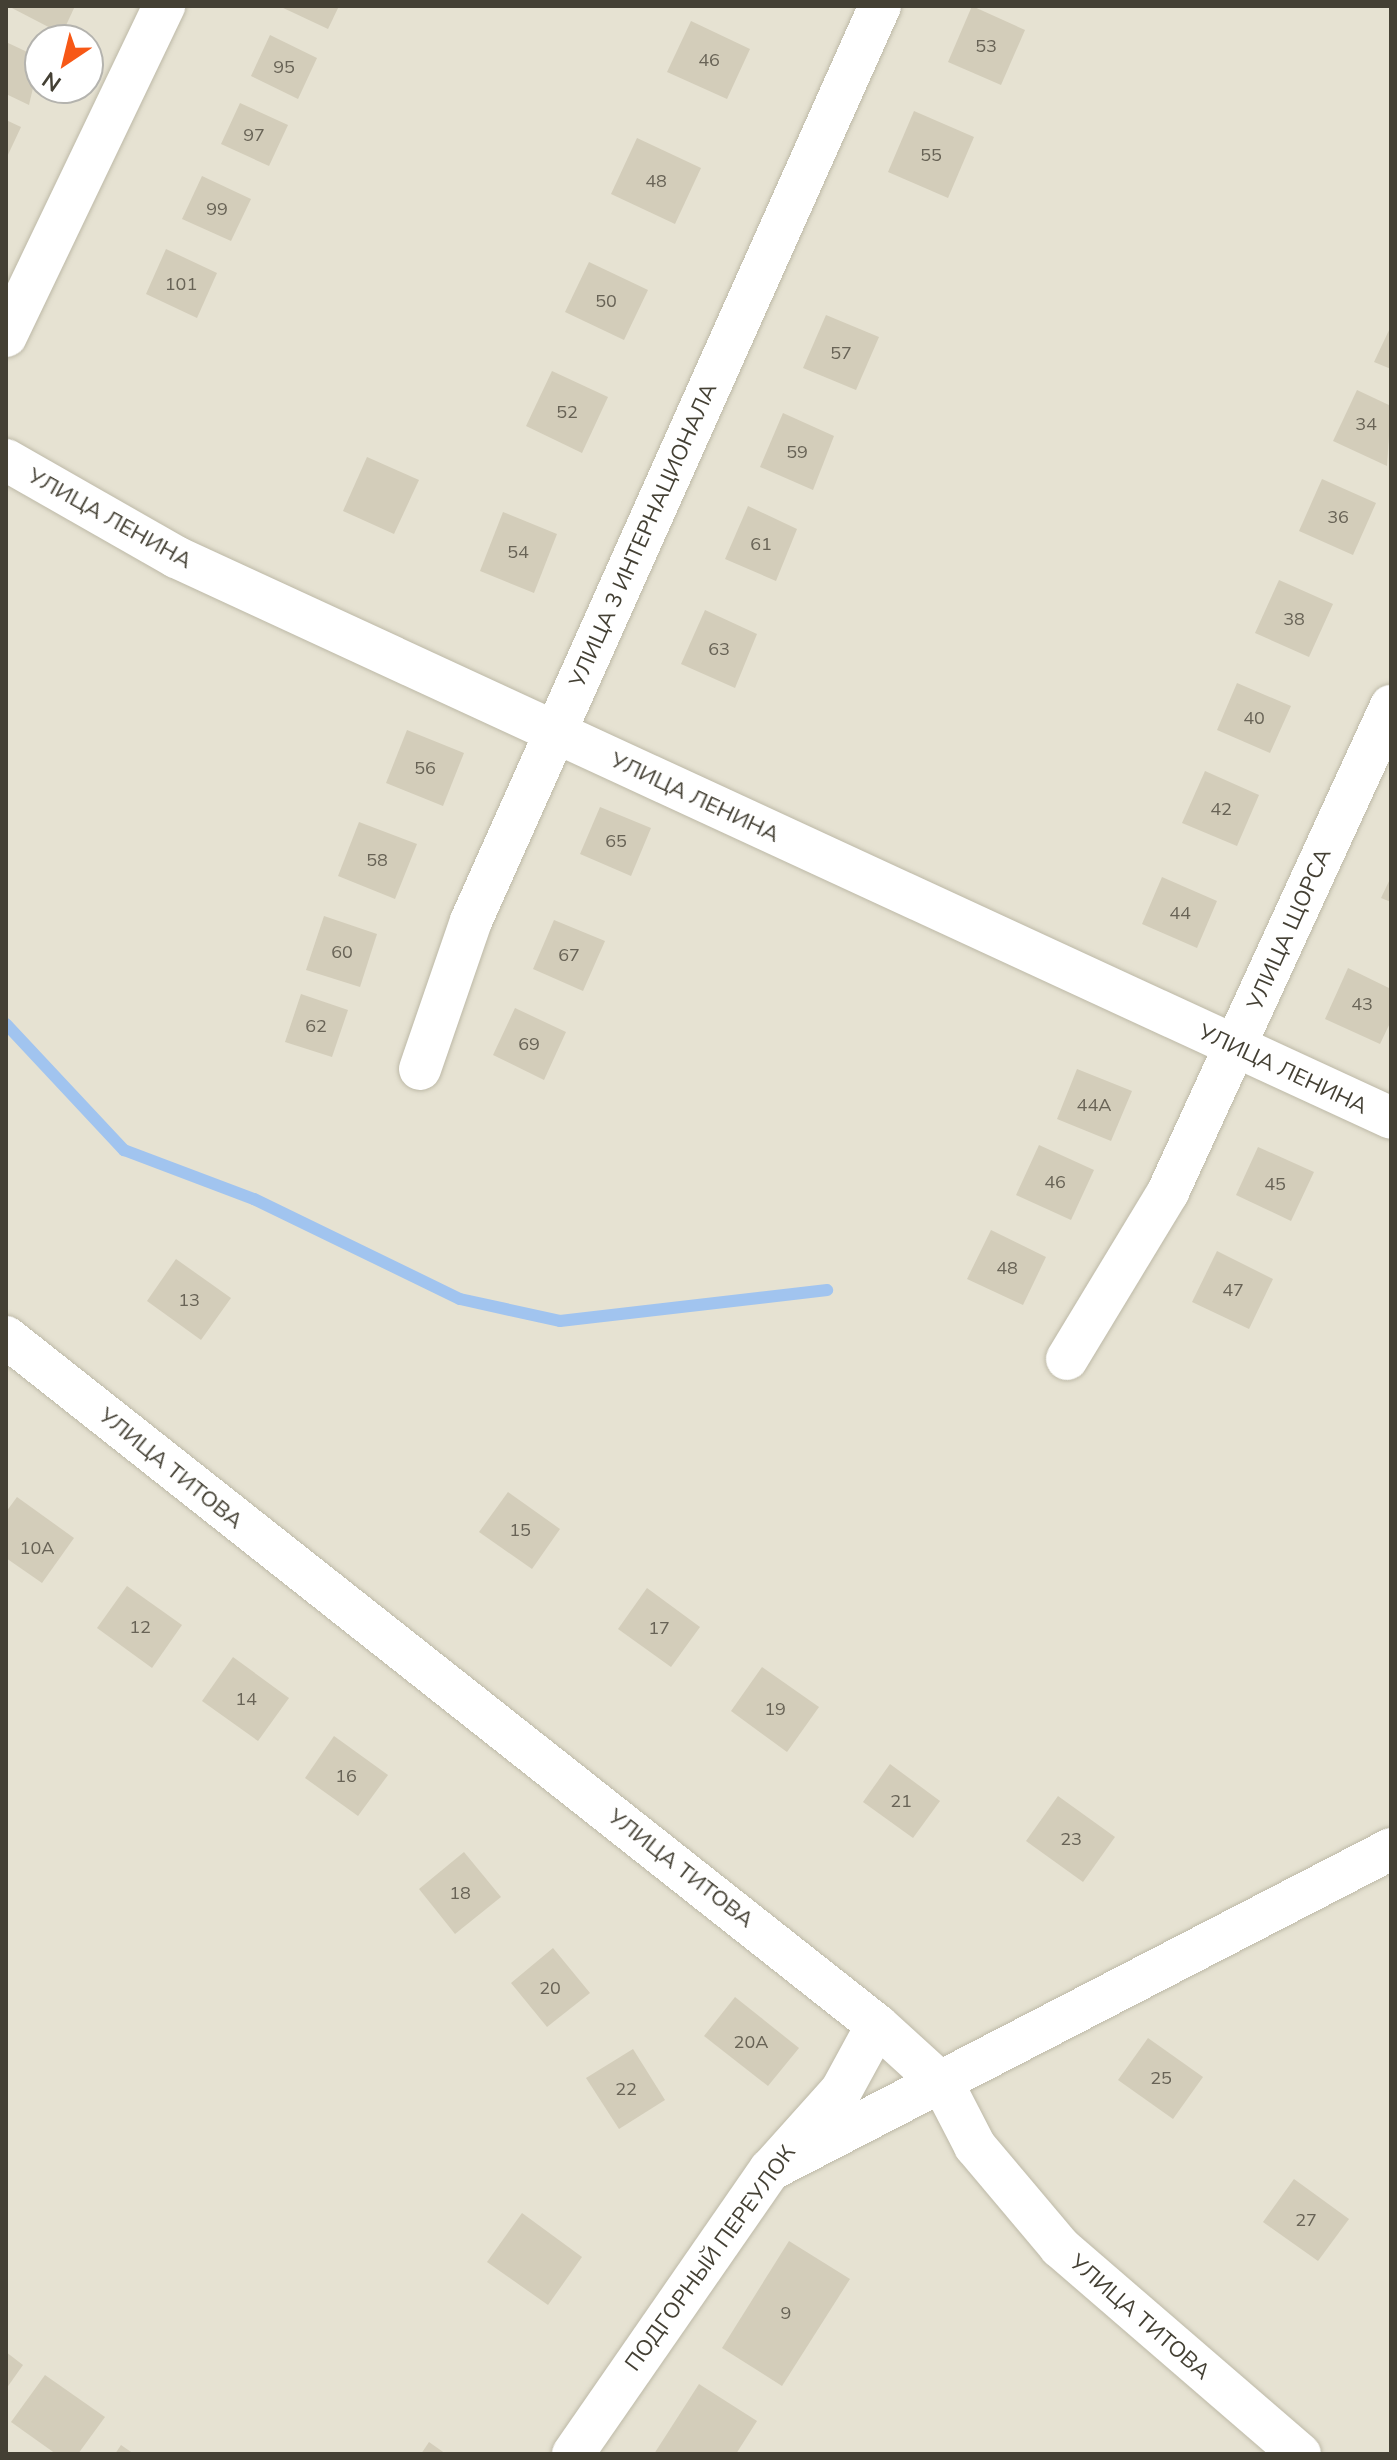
<!DOCTYPE html>
<meta charset="utf-8">
<style>
body{margin:0}
#map{position:relative;width:1397px;height:2460px;overflow:hidden;background:#f2f0e4;font-family:Mulish,sans-serif}
div>[style]{position:absolute}
.residential>*{inset:0;background:#e6e2d2}
.stream>*{height:12px;margin:-6px;padding:0 6px;transform-origin:6px;border-radius:6px;background:#a1c4ef}
.building>*{inset:0;background:#d3cdba}
.roads{filter:drop-shadow(0 0 2px #bdb9a7) drop-shadow(0 0 2px #bdb9a7)}
.street>*{height:42px;margin:-21px;padding:0 21px;transform-origin:21px;border-radius:21px;background:#fff}
span{translate:-50% -50%;white-space:nowrap;text-align:center;line-height:1.15;-webkit-text-stroke:7px #fff;paint-order:stroke}
.number-label{font-size:18px;color:#686356}
.number-label span{-webkit-text-stroke-width:0}
.street-label{font-size:22px;color:#444034}
.frame{position:absolute;inset:0;border:8px solid #444034;pointer-events:none}
.north{position:absolute;left:24px;top:24px;width:80px;height:80px;box-sizing:border-box;background:#fff;border:2px solid #b4b3ae;border-radius:50%;rotate:215deg;font-size:22px;font-weight:700;line-height:32px;text-align:center;color:#444034}
.north::after{content:'';display:block;margin:auto;width:28px;height:36px;background:#f75816;clip-path:polygon(50% 0,100% 100%,50% 72%,0 100%)}
</style>
<div id="map">
<div class="residential">
<div style="clip-path:polygon(evenodd,6px 6px,1391px 6px,1391px 2454px,6px 2454px,6px 6px,40px 40px,88px 40px,88px 88px,40px 88px,40px 40px)"></div>
</div>
<div class="stream">
<div style="left:6px;top:1024px;width:173px;rotate:46.9deg"></div>
<div style="left:124px;top:1150px;width:139px;rotate:20.7deg"></div>
<div style="left:254px;top:1199px;width:229px;rotate:25.9deg"></div>
<div style="left:460px;top:1299px;width:102px;rotate:12.4deg"></div>
<div style="left:560px;top:1321px;width:269px;rotate:-6.6deg"></div>
</div>
<div class="building">
<div style="clip-path:polygon(8px 6px,75px 6px,62px 34px)"></div>
<div style="clip-path:polygon(279px 6px,339px 6px,328px 29px)"></div>
<div style="clip-path:polygon(972px 6px,1025px 30px,1001px 85px,948px 62px)"></div>
<div style="clip-path:polygon(691px 21px,750px 49px,727px 99px,667px 72px)"></div>
<div style="clip-path:polygon(270px 35px,317px 58px,298px 99px,251px 76px)"></div>
<div style="clip-path:polygon(6px 42px,40px 58px,29px 105px,6px 94px)"></div>
<div style="clip-path:polygon(240px 103px,288px 125px,269px 166px,221px 144px)"></div>
<div style="clip-path:polygon(914px 111px,974px 137px,948px 198px,888px 172px)"></div>
<div style="clip-path:polygon(6px 120px,21px 127px,6px 159px)"></div>
<div style="clip-path:polygon(637px 138px,701px 168px,675px 224px,611px 194px)"></div>
<div style="clip-path:polygon(202px 176px,251px 199px,231px 241px,182px 219px)"></div>
<div style="clip-path:polygon(166px 249px,217px 273px,197px 318px,146px 294px)"></div>
<div style="clip-path:polygon(589px 262px,648px 290px,624px 340px,565px 312px)"></div>
<div style="clip-path:polygon(826px 315px,879px 337px,856px 390px,803px 368px)"></div>
<div style="clip-path:polygon(1391px 326px,1391px 369px,1374px 362px)"></div>
<div style="clip-path:polygon(552px 371px,608px 397px,582px 453px,526px 426px)"></div>
<div style="clip-path:polygon(1357px 390px,1391px 406px,1387px 466px,1333px 441px)"></div>
<div style="clip-path:polygon(783px 413px,834px 436px,813px 490px,760px 467px)"></div>
<div style="clip-path:polygon(367px 457px,419px 480px,394px 534px,343px 511px)"></div>
<div style="clip-path:polygon(1322px 479px,1376px 503px,1353px 555px,1299px 531px)"></div>
<div style="clip-path:polygon(748px 506px,797px 529px,776px 581px,725px 559px)"></div>
<div style="clip-path:polygon(503px 512px,557px 534px,534px 593px,480px 571px)"></div>
<div style="clip-path:polygon(1279px 580px,1333px 604px,1309px 657px,1255px 633px)"></div>
<div style="clip-path:polygon(705px 610px,757px 634px,735px 688px,681px 664px)"></div>
<div style="clip-path:polygon(1237px 683px,1291px 706px,1270px 753px,1217px 730px)"></div>
<div style="clip-path:polygon(407px 730px,464px 753px,443px 806px,386px 783px)"></div>
<div style="clip-path:polygon(1205px 771px,1259px 795px,1237px 846px,1182px 823px)"></div>
<div style="clip-path:polygon(600px 807px,651px 828px,631px 876px,580px 854px)"></div>
<div style="clip-path:polygon(359px 822px,417px 844px,395px 899px,338px 876px)"></div>
<div style="clip-path:polygon(1162px 877px,1217px 901px,1197px 948px,1142px 924px)"></div>
<div style="clip-path:polygon(1391px 877px,1391px 902px,1381px 898px)"></div>
<div style="clip-path:polygon(324px 916px,377px 934px,360px 987px,306px 970px)"></div>
<div style="clip-path:polygon(554px 920px,605px 941px,583px 991px,533px 969px)"></div>
<div style="clip-path:polygon(1348px 968px,1391px 989px,1391px 1021px,1380px 1044px,1325px 1019px)"></div>
<div style="clip-path:polygon(301px 994px,348px 1010px,332px 1057px,285px 1042px)"></div>
<div style="clip-path:polygon(515px 1008px,566px 1032px,544px 1080px,493px 1055px)"></div>
<div style="clip-path:polygon(1077px 1069px,1132px 1091px,1111px 1141px,1057px 1119px)"></div>
<div style="clip-path:polygon(1039px 1145px,1094px 1170px,1071px 1220px,1016px 1195px)"></div>
<div style="clip-path:polygon(1258px 1147px,1314px 1172px,1291px 1221px,1236px 1195px)"></div>
<div style="clip-path:polygon(991px 1230px,1046px 1257px,1023px 1305px,967px 1279px)"></div>
<div style="clip-path:polygon(1217px 1251px,1273px 1279px,1249px 1329px,1192px 1302px)"></div>
<div style="clip-path:polygon(176px 1259px,231px 1298px,201px 1340px,147px 1301px)"></div>
<div style="clip-path:polygon(508px 1492px,560px 1529px,532px 1569px,479px 1532px)"></div>
<div style="clip-path:polygon(17px 1497px,74px 1538px,42px 1583px,6px 1558px,6px 1512px)"></div>
<div style="clip-path:polygon(127px 1586px,182px 1625px,152px 1668px,97px 1628px)"></div>
<div style="clip-path:polygon(647px 1588px,700px 1627px,671px 1667px,618px 1629px)"></div>
<div style="clip-path:polygon(233px 1657px,289px 1698px,258px 1741px,202px 1701px)"></div>
<div style="clip-path:polygon(762px 1667px,819px 1707px,787px 1752px,731px 1711px)"></div>
<div style="clip-path:polygon(334px 1736px,388px 1775px,358px 1816px,305px 1778px)"></div>
<div style="clip-path:polygon(890px 1764px,940px 1801px,913px 1838px,863px 1802px)"></div>
<div style="clip-path:polygon(1058px 1796px,1115px 1837px,1083px 1882px,1026px 1841px)"></div>
<div style="clip-path:polygon(464px 1852px,501px 1897px,455px 1934px,419px 1889px)"></div>
<div style="clip-path:polygon(553px 1948px,590px 1993px,547px 2027px,511px 1983px)"></div>
<div style="clip-path:polygon(735px 1997px,799px 2048px,768px 2086px,704px 2036px)"></div>
<div style="clip-path:polygon(1148px 2038px,1203px 2077px,1173px 2119px,1118px 2080px)"></div>
<div style="clip-path:polygon(633px 2049px,665px 2100px,619px 2129px,586px 2078px)"></div>
<div style="clip-path:polygon(1294px 2179px,1349px 2219px,1318px 2261px,1263px 2222px)"></div>
<div style="clip-path:polygon(522px 2213px,582px 2257px,548px 2305px,487px 2262px)"></div>
<div style="clip-path:polygon(789px 2241px,850px 2279px,782px 2386px,722px 2348px)"></div>
<div style="clip-path:polygon(6px 2352px,23px 2365px,6px 2389px)"></div>
<div style="clip-path:polygon(45px 2375px,105px 2417px,78px 2454px,56px 2454px,11px 2422px)"></div>
<div style="clip-path:polygon(699px 2384px,757px 2421px,736px 2454px,654px 2454px)"></div>
<div style="clip-path:polygon(429px 2442px,446px 2454px,421px 2454px)"></div>
<div style="clip-path:polygon(121px 2445px,134px 2454px,115px 2454px)"></div>
</div>
<div class="roads">
<div class="street">
<div style="left:6px;top:336px;width:366px;rotate:-64.4deg"></div>
<div style="left:6px;top:460px;width:196px;rotate:29.7deg"></div>
<div style="left:176px;top:557px;width:1338px;rotate:24.78deg"></div>
<div style="left:420px;top:1069px;width:157px;rotate:-71deg"></div>
<div style="left:471px;top:921px;width:1002px;rotate:-65.92deg"></div>
<div style="left:6px;top:1337px;width:1110px;rotate:38.31deg"></div>
<div style="left:877px;top:2025px;width:91px;rotate:42.3deg"></div>
<div style="left:944px;top:2086px;width:68px;rotate:62.7deg"></div>
<div style="left:975px;top:2146px;width:132px;rotate:49.9deg"></div>
<div style="left:1060px;top:2247px;width:317px;rotate:40.8deg"></div>
<div style="left:1067px;top:1359px;width:195px;rotate:-58.8deg"></div>
<div style="left:1168px;top:1192px;width:535px;rotate:-65.35deg"></div>
<div style="left:770px;top:2170px;width:699px;rotate:-27.33deg"></div>
<div style="left:573px;top:2454px;width:346px;rotate:-55.3deg"></div>
<div style="left:770px;top:2170px;width:106px;rotate:-48.1deg"></div>
<div style="left:841px;top:2091px;width:75px;rotate:-61.4deg"></div>
</div>
</div>
<div class="number-label">
<span style="left:986px;top:46px">53</span>
<span style="left:709px;top:60px">46</span>
<span style="left:284px;top:67px">95</span>
<span style="left:254px;top:135px">97</span>
<span style="left:931px;top:155px">55</span>
<span style="left:656px;top:181px">48</span>
<span style="left:217px;top:209px">99</span>
<span style="left:181px;top:284px">101</span>
<span style="left:606px;top:301px">50</span>
<span style="left:841px;top:353px">57</span>
<span style="left:567px;top:412px">52</span>
<span style="left:1366px;top:424px">34</span>
<span style="left:797px;top:452px">59</span>
<span style="left:1338px;top:517px">36</span>
<span style="left:761px;top:544px">61</span>
<span style="left:518px;top:552px">54</span>
<span style="left:1294px;top:619px">38</span>
<span style="left:719px;top:649px">63</span>
<span style="left:1254px;top:718px">40</span>
<span style="left:425px;top:768px">56</span>
<span style="left:1221px;top:809px">42</span>
<span style="left:616px;top:841px">65</span>
<span style="left:377px;top:860px">58</span>
<span style="left:1180px;top:913px">44</span>
<span style="left:342px;top:952px">60</span>
<span style="left:569px;top:955px">67</span>
<span style="left:1362px;top:1004px">43</span>
<span style="left:316px;top:1026px">62</span>
<span style="left:529px;top:1044px">69</span>
<span style="left:1094px;top:1105px">44А</span>
<span style="left:1055px;top:1182px">46</span>
<span style="left:1275px;top:1184px">45</span>
<span style="left:1007px;top:1268px">48</span>
<span style="left:1233px;top:1290px">47</span>
<span style="left:189px;top:1300px">13</span>
<span style="left:520px;top:1530px">15</span>
<span style="left:37px;top:1548px">10А</span>
<span style="left:140px;top:1627px">12</span>
<span style="left:659px;top:1628px">17</span>
<span style="left:246px;top:1699px">14</span>
<span style="left:775px;top:1709px">19</span>
<span style="left:346px;top:1776px">16</span>
<span style="left:901px;top:1801px">21</span>
<span style="left:1071px;top:1839px">23</span>
<span style="left:460px;top:1893px">18</span>
<span style="left:550px;top:1988px">20</span>
<span style="left:751px;top:2042px">20А</span>
<span style="left:1161px;top:2078px">25</span>
<span style="left:626px;top:2089px">22</span>
<span style="left:1306px;top:2220px">27</span>
<span style="left:786px;top:2313px">9</span>
</div>
<div class="street-label">
<span style="left:110px;top:518px;rotate:29deg">УЛИЦА ЛЕНИНА</span>
<span style="left:643px;top:535px;rotate:-66deg">УЛИЦА 3 ИНТЕРНАЦИОНАЛА</span>
<span style="left:695px;top:797px;rotate:25deg">УЛИЦА ЛЕНИНА</span>
<span style="left:1289px;top:929px;rotate:-66deg">УЛИЦА ЩОРСА</span>
<span style="left:1283px;top:1069px;rotate:25deg">УЛИЦА ЛЕНИНА</span>
<span style="left:171px;top:1468px;rotate:39deg">УЛИЦА ТИТОВА</span>
<span style="left:681px;top:1868px;rotate:38deg">УЛИЦА ТИТОВА</span>
<span style="left:710px;top:2258px;rotate:-54deg">ПОДГОРНЫЙ ПЕРЕУЛОК</span>
<span style="left:1140px;top:2317px;rotate:41deg">УЛИЦА ТИТОВА</span>
</div>
<div class="frame"></div>
<div class="north">N</div>
</div>
